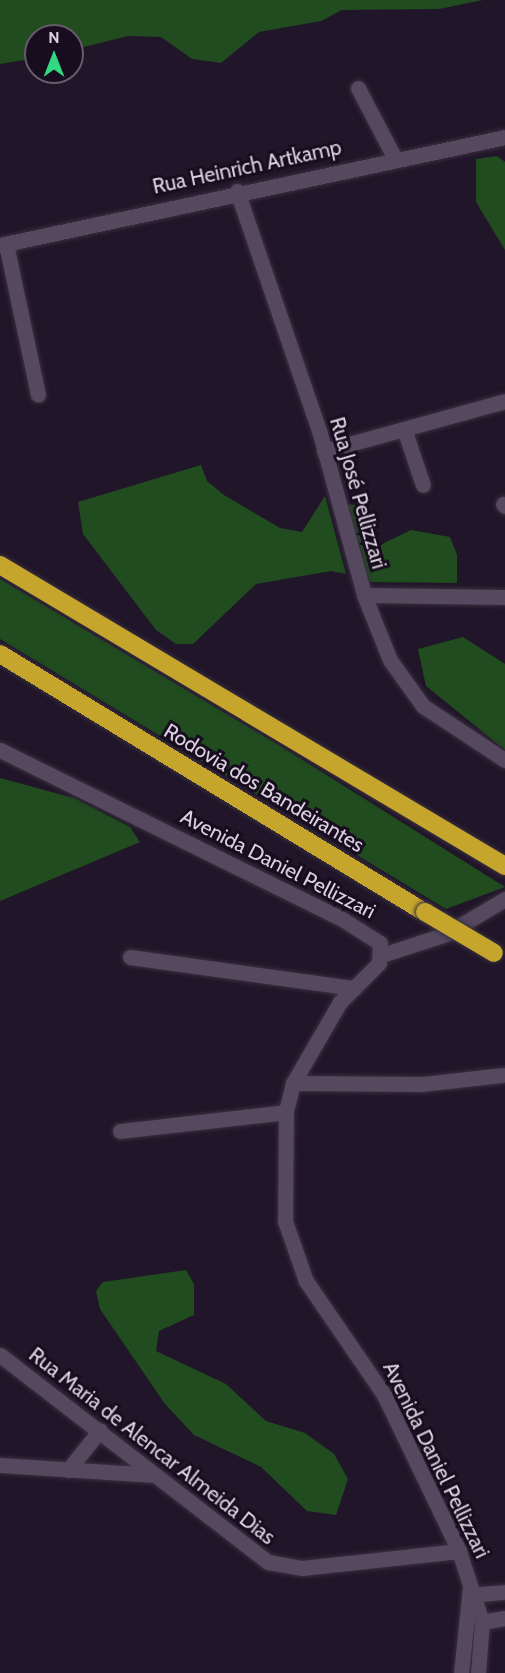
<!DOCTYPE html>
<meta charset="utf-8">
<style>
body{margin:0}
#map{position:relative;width:505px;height:1673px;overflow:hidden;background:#211529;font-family:Cabin,sans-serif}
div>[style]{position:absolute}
.green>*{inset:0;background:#204c1f}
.roads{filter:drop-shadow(0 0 2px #38303e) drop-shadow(0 0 2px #38303e)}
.minor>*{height:15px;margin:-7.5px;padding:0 7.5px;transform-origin:7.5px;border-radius:7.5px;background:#55485f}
.highway>*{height:18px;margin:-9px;padding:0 9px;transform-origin:9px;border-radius:9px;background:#c6a52d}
.bridges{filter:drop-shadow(0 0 2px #38303e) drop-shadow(0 0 2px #38303e)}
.highway-bridge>*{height:18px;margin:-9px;padding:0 9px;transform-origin:9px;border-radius:9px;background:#c6a52d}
span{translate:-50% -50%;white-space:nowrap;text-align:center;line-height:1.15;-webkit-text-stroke:6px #180c1f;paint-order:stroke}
.street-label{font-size:21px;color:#d9d1df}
.north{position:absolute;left:24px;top:24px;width:60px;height:60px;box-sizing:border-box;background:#180c1f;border:2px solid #655b6c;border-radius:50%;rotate:0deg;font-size:16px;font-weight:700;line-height:24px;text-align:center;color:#d9d1df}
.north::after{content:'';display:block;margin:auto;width:21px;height:27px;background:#32d882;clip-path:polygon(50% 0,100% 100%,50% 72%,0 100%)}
</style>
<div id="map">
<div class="green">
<div style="clip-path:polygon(0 0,483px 0,439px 9px,342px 10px,321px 21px,259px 32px,221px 63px,192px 59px,161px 37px,128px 36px,72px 50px,72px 36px,36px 36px,36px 58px,0 64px)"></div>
<div style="clip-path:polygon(497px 156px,505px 162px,505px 250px,476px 202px,476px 159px)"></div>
<div style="clip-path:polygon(201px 465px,207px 481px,224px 495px,280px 528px,302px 532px,325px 496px,346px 574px,331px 571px,256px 584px,193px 644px,176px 644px,156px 630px,83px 534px,78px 502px)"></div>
<div style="clip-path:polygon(344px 504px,355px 505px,363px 537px,376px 547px,411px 530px,450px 537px,457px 555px,457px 583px,367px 582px)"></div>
<div style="clip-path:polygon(0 579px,282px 747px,505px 887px,446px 909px,0 639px)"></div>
<div style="clip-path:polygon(463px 637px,505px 664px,505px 750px,426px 686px,418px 649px)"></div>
<div style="clip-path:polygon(0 778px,74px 798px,130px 827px,140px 842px,0 901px)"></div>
<div style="clip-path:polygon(186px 1270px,194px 1284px,194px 1315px,159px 1331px,156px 1351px,226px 1384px,266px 1421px,305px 1433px,334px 1454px,348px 1479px,336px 1515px,307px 1511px,261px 1467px,194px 1435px,165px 1404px,100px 1309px,96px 1291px,103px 1282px)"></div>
</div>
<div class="roads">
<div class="minor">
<div style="left:358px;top:88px;width:78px;rotate:62.4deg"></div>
<div style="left:237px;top:191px;width:253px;rotate:71.1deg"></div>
<div style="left:319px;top:430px;width:171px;rotate:74.7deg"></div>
<div style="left:364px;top:595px;width:70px;rotate:68.2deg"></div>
<div style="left:390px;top:660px;width:57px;rotate:54.3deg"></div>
<div style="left:423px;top:706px;width:98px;rotate:33.4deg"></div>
<div style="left:6px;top:244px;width:154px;rotate:78deg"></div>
<div style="left:0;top:245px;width:516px;rotate:-12.07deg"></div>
<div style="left:404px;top:429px;width:59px;rotate:71.3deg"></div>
<div style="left:324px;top:451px;width:188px;rotate:-15.4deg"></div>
<div style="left:503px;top:504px;width:3px;rotate:45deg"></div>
<div style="left:364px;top:595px;width:141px;rotate:0.8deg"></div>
<div style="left:0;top:750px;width:381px;rotate:26.3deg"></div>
<div style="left:342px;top:919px;width:45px;rotate:32.3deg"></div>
<div style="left:380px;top:943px;width:20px;rotate:93deg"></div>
<div style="left:379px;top:963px;width:55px;rotate:135deg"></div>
<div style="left:340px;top:1002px;width:94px;rotate:120.1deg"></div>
<div style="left:293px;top:1083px;width:30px;rotate:104deg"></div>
<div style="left:286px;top:1112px;width:109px;rotate:90.5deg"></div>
<div style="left:285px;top:1221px;width:64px;rotate:70.7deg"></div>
<div style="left:306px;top:1281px;width:138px;rotate:55.6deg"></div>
<div style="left:384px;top:1395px;width:173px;rotate:64.3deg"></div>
<div style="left:459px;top:1551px;width:75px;rotate:72.1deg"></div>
<div style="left:482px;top:1622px;width:51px;rotate:94.5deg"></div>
<div style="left:382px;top:955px;width:67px;rotate:-18.2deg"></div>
<div style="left:446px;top:934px;width:69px;rotate:-30.7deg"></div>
<div style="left:130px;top:957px;width:226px;rotate:7.9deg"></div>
<div style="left:293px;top:1083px;width:129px;rotate:0.4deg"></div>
<div style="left:422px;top:1084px;width:81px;rotate:-6.4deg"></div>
<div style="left:120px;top:1131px;width:167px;rotate:-6.5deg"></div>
<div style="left:0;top:1355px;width:339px;rotate:37.7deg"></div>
<div style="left:268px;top:1562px;width:35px;rotate:10deg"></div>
<div style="left:302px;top:1568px;width:158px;rotate:-6.2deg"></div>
<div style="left:0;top:1465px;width:155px;rotate:3.7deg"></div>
<div style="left:68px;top:1470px;width:51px;rotate:-51.3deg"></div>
<div style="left:469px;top:1595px;width:36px;rotate:-5deg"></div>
<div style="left:482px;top:1622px;width:23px;rotate:-10deg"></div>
<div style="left:461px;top:1673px;width:85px;rotate:-84deg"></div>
</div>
<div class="highway">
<div style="left:0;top:565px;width:588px;rotate:30.8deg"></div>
<div style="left:0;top:654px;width:497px;rotate:31.3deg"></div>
</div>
</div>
<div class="bridges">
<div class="highway-bridge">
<div style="left:425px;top:912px;width:80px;rotate:30.7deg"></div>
</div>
</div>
<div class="street-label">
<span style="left:247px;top:167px;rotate:-12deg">Rua Heinrich Artkamp</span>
<span style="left:358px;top:493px;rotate:74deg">Rua José Pellizzari</span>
<span style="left:264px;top:788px;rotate:31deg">Rodovia dos Bandeirantes</span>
<span style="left:278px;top:864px;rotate:27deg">Avenida Daniel Pellizzari</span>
<span style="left:152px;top:1446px;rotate:38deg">Rua Maria de Alencar Almeida Dias</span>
<span style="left:436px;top:1460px;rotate:64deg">Avenida Daniel Pellizzari</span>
</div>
<div class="north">N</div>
</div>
